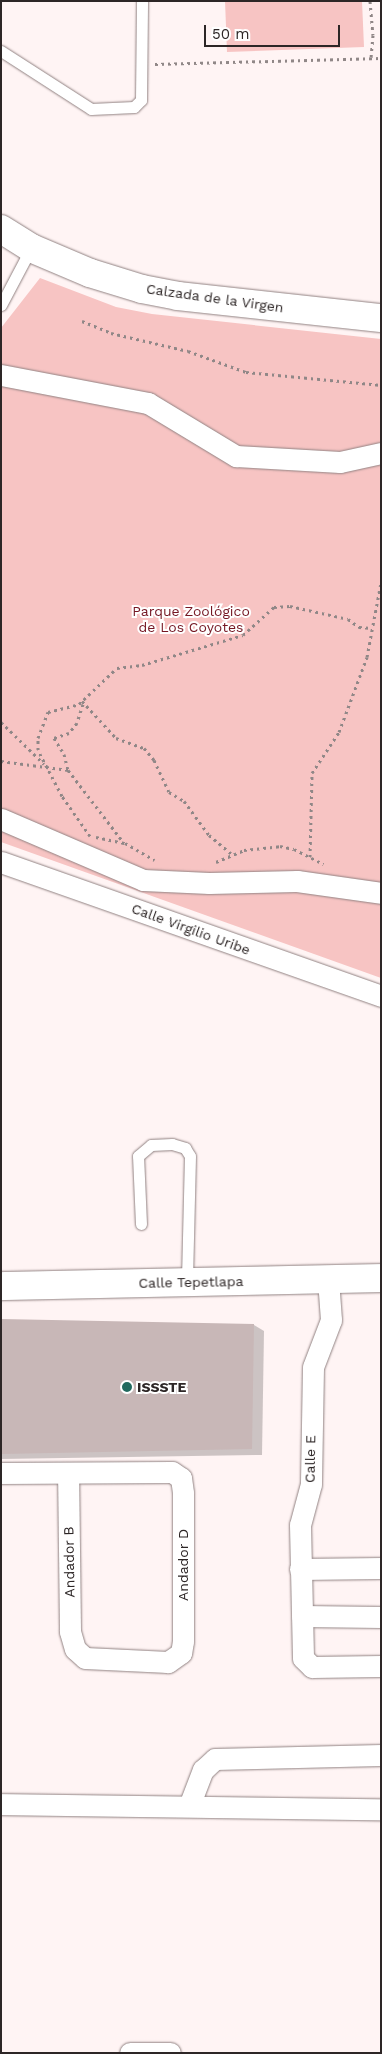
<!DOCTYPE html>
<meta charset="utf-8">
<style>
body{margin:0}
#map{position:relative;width:382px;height:2054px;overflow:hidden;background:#fff4f4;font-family:"Work Sans",sans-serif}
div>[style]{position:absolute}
.green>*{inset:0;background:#f7c4c3}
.shadow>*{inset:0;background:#0003}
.building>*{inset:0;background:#c8b7b7}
.path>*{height:3px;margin-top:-1.5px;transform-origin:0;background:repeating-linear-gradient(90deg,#908787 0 2.5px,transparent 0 6.5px)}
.roads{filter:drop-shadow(0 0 1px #918282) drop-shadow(0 0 1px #918282)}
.lane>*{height:11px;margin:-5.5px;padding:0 5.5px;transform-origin:5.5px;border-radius:5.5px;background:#fff}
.street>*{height:21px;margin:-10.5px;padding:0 10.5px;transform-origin:10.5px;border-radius:10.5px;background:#fff}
.secondary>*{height:28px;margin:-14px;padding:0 14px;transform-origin:14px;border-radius:14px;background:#fff}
.dots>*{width:14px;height:14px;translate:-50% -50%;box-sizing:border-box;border:2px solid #fff;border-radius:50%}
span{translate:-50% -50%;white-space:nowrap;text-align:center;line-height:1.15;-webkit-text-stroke:4px #fff;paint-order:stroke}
.street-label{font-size:14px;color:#2d2626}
.park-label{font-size:14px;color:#751723}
.poi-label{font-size:14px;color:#2d2626;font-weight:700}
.left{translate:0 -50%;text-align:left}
.frame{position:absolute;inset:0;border:2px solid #2d2626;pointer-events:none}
.scale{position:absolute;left:204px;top:25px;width:136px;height:22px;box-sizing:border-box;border:2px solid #2d2626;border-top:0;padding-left:6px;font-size:15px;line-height:18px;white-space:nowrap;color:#2d2626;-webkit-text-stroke:4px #fff;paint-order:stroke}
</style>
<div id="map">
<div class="green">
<div style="clip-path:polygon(225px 1px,362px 1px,364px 47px,227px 52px)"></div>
<div style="clip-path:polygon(40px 278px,116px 307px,152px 314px,381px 339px,381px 978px,1px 842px,1px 328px)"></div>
</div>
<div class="shadow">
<div style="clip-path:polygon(1px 1320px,254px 1325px,264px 1331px,262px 1455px,1px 1459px)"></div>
</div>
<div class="building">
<div style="clip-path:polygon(1px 1319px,254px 1324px,252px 1449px,1px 1454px)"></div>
</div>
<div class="path">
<div style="left:370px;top:1px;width:34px;rotate:85deg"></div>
<div style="left:373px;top:35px;width:23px;rotate:95deg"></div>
<div style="left:155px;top:64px;width:226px;rotate:-1.5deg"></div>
<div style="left:82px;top:321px;width:31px;rotate:22deg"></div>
<div style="left:111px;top:333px;width:79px;rotate:13.2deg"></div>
<div style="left:188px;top:351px;width:62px;rotate:19.9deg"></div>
<div style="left:246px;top:372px;width:136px;rotate:5.5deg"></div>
<div style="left:82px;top:701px;width:50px;rotate:47.4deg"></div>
<div style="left:116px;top:738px;width:30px;rotate:20deg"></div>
<div style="left:144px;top:748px;width:16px;rotate:50deg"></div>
<div style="left:154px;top:760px;width:35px;rotate:65deg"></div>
<div style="left:169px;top:792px;width:17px;rotate:31deg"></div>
<div style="left:184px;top:801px;width:42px;rotate:53.7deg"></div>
<div style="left:209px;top:835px;width:31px;rotate:40deg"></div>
<div style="left:83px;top:704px;width:20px;rotate:108deg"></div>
<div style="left:77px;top:723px;width:13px;rotate:129deg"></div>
<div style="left:69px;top:733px;width:16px;rotate:162deg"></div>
<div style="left:54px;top:738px;width:19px;rotate:58deg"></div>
<div style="left:64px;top:754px;width:16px;rotate:76deg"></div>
<div style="left:68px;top:770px;width:92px;rotate:52.5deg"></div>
<div style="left:1px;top:722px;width:60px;rotate:44.3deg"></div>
<div style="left:1px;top:761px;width:68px;rotate:7.7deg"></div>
<div style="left:90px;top:836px;width:49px;rotate:-125deg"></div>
<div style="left:62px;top:796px;width:52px;rotate:-117.6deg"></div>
<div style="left:38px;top:750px;width:12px;rotate:-90deg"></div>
<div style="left:38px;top:738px;width:28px;rotate:-69deg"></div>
<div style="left:48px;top:712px;width:32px;rotate:-14deg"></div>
<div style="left:79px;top:704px;width:52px;rotate:-43.5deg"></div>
<div style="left:117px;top:668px;width:25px;rotate:-7deg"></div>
<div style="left:142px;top:665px;width:105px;rotate:-16.5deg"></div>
<div style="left:243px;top:635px;width:42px;rotate:-42.1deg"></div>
<div style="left:274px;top:607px;width:16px;rotate:-4deg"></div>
<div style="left:290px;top:606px;width:59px;rotate:12.6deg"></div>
<div style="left:348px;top:619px;width:14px;rotate:36deg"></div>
<div style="left:359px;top:627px;width:13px;rotate:4deg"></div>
<div style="left:96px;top:837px;width:30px;rotate:12deg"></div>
<div style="left:125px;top:843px;width:34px;rotate:30deg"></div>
<div style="left:310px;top:857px;width:84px;rotate:-88.6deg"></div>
<div style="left:312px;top:773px;width:49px;rotate:-56.6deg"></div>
<div style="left:339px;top:732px;width:80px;rotate:-69.5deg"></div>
<div style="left:367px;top:657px;width:76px;rotate:-79.4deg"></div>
<div style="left:216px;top:862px;width:30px;rotate:-23deg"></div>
<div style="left:244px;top:850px;width:36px;rotate:-6deg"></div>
<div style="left:280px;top:846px;width:14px;rotate:12deg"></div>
<div style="left:294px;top:849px;width:33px;rotate:27deg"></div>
</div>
<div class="roads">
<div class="lane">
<div style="left:1px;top:51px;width:107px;rotate:32.8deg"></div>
<div style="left:91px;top:109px;width:43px;rotate:-2.7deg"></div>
<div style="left:134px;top:107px;width:10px;rotate:-45deg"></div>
<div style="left:141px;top:100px;width:99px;rotate:-89.4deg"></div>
<div style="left:1px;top:305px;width:64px;rotate:-62.2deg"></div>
<div style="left:141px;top:1224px;width:68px;rotate:-92.5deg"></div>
<div style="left:138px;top:1156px;width:17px;rotate:-40deg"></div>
<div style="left:151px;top:1145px;width:21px;rotate:-3deg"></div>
<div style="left:172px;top:1144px;width:14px;rotate:17deg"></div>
<div style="left:185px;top:1148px;width:9px;rotate:58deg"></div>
<div style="left:190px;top:1156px;width:127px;rotate:91.4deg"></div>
</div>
<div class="street">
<div style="left:1px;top:375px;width:150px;rotate:10.8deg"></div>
<div style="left:148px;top:403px;width:103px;rotate:31.1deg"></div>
<div style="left:236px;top:456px;width:104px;rotate:3.3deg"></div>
<div style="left:340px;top:462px;width:42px;rotate:-12.4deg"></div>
<div style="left:1px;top:819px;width:155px;rotate:23.2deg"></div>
<div style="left:143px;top:880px;width:66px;rotate:2.6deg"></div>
<div style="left:209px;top:883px;width:88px;rotate:-1.3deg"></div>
<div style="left:297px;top:881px;width:85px;rotate:8.1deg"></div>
<div style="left:1px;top:862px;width:403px;rotate:19.4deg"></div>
<div style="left:328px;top:1279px;width:41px;rotate:85.8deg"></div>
<div style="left:331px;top:1320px;width:50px;rotate:111deg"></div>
<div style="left:313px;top:1367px;width:117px;rotate:91deg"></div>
<div style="left:311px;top:1484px;width:42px;rotate:105deg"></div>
<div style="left:300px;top:1525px;width:133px;rotate:88.7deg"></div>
<div style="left:303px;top:1658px;width:13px;rotate:45deg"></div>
<div style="left:312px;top:1667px;width:69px;rotate:-0.8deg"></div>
<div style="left:1px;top:1473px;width:171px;rotate:-0.3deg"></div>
<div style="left:172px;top:1472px;width:11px;rotate:34deg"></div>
<div style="left:181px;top:1478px;width:15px;rotate:82deg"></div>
<div style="left:183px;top:1493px;width:148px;rotate:90deg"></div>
<div style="left:183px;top:1641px;width:12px;rotate:99deg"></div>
<div style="left:181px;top:1653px;width:16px;rotate:145deg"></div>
<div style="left:168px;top:1662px;width:83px;rotate:-177.2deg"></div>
<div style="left:85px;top:1658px;width:13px;rotate:-138deg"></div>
<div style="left:75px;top:1649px;width:19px;rotate:-106deg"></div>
<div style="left:70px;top:1631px;width:158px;rotate:-90.7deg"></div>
<div style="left:300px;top:1569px;width:81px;rotate:-0.7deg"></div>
<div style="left:302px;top:1616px;width:79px;rotate:0.7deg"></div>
<div style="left:1px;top:1804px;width:380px;rotate:0.8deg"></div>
<div style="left:189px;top:1806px;width:39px;rotate:-69deg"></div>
<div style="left:203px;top:1770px;width:16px;rotate:-43deg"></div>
<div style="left:215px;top:1759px;width:166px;rotate:-1.4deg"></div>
<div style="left:130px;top:2053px;width:40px"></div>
</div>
<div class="secondary">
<div style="left:1px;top:229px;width:36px;rotate:32deg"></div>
<div style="left:31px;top:248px;width:64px;rotate:23deg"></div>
<div style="left:90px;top:273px;width:54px;rotate:17.1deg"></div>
<div style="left:142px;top:289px;width:37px;rotate:11deg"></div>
<div style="left:178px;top:296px;width:204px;rotate:6.2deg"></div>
<div style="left:1px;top:1286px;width:380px;rotate:-1.2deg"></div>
</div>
</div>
<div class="dots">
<div style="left:127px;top:1387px;background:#21695e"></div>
</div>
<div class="street-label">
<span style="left:215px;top:298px;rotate:8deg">Calzada de la Virgen</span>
<span style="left:191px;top:929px;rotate:20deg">Calle Virgilio Uribe</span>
<span style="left:191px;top:1282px;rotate:-1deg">Calle Tepetlapa</span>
<span style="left:310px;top:1459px;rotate:-89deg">Calle E</span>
<span style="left:69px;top:1562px;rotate:-91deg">Andador B</span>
<span style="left:183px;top:1565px;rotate:-90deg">Andador D</span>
</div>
<div class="park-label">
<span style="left:191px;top:619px">Parque Zoológico<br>de Los Coyotes</span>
</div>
<div class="poi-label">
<span class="left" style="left:137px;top:1387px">ISSSTE</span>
</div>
<div class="frame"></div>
<div class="scale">50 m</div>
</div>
